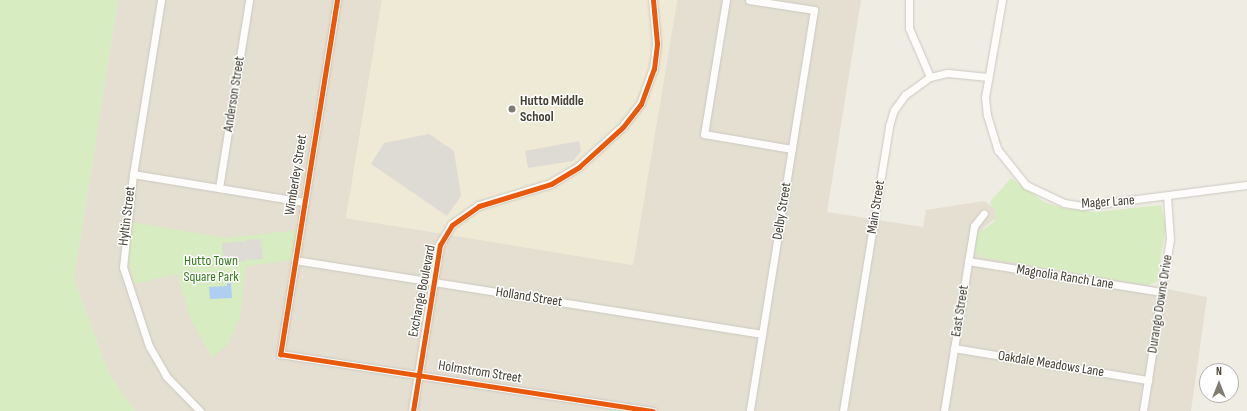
<!DOCTYPE html>
<style>
body{margin:0}
#map{position:relative;width:1247px;height:411px;overflow:hidden;background:#efece4;font-family:"Sofia Sans Condensed",sans-serif}
div>[style]{position:absolute}
.residential>*{inset:0;background:#e4dfd1}
.education>*{inset:0;background:#eeead5}
.green>*{inset:0;background:#d7ecc0}
.parking>*{inset:0;background:#dedbd4}
.water>*{inset:0;background:#afcff2}
.roads{filter:drop-shadow(0 0 1px #cbc8c0) drop-shadow(0 0 1px #cbc8c0)}
.minor>*{height:7px;margin:-3.5px;padding:0 3.5px;transform-origin:3.5px;border-radius:3.5px;background:#fdfcfb}
.tertiary>*{height:8px;margin:-4px;padding:0 4px;transform-origin:4px;border-radius:4px;background:#fdfcfb}
.cycleway>*{height:5px;margin:-2.5px;padding:0 2.5px;transform-origin:2.5px;border-radius:2.5px;background:#e8590c}
.dots>*{width:11px;height:11px;translate:-50% -50%;box-sizing:border-box;border:2px solid #fff;border-radius:50%}
span{translate:-50% -50%;white-space:nowrap;text-align:center;line-height:1.15;-webkit-text-stroke:3px #fff;paint-order:stroke}
.street-label{font-size:14px;color:#443f31}
.poi-label{font-size:14px;color:#443f31;font-weight:700}
.left{translate:0 -50%;text-align:left}
.park-label{font-size:14px;color:#377b1f}
.north{position:absolute;left:1199px;top:363px;width:40px;height:40px;box-sizing:border-box;background:#fff;border:1px solid #b4b2ad;border-radius:50%;rotate:0deg;font-size:11px;font-weight:700;line-height:16px;text-align:center;color:#443f31}
.north::after{content:'';display:block;margin:auto;width:14px;height:18px;background:#807c70;clip-path:polygon(50% 0,100% 100%,50% 72%,0 100%)}
</style>
<div id="map">
<div class="residential">
<div style="clip-path:polygon(118px 0,382px 0,346px 218px,633px 265px,677px 0,861px 0,827px 212px,923px 227px,926px 210px,984px 201px,995px 208px,996px 218px,982px 229px,1148px 285px,1207px 297px,1191px 411px,135px 411px,109px 375px,74px 279px)"></div>
</div>
<div class="education">
<div style="clip-path:polygon(382px 0,677px 0,633px 265px,346px 218px)"></div>
</div>
<div class="green">
<div style="clip-path:polygon(0 0,118px 0,74px 279px,109px 375px,135px 411px,0 411px)"></div>
<div style="clip-path:polygon(1011px 178px,1044px 202px,1063px 208px,1095px 212px,1161px 205px,1166px 227px,1157px 282px,1148px 285px,980px 257px,975px 251px,978px 233px,994px 222px,996px 212px,990px 202px)"></div>
<div style="clip-path:polygon(131px 222px,227px 238px,297px 230px,292px 260px,246px 266px,240px 316px,228px 344px,212px 358px,191px 320px,177px 274px,135px 284px,127px 257px)"></div>
</div>
<div class="parking">
<div style="clip-path:polygon(429px 134px,454px 151px,461px 196px,447px 216px,371px 164px,384px 143px)"></div>
<div style="clip-path:polygon(579px 141px,581px 151px,573px 161px,528px 168px,525px 151px)"></div>
<div style="clip-path:polygon(261px 239px,263px 259px,248px 260px,246px 255px,246px 261px,224px 263px,222px 243px,245px 241px,246px 246px,246px 240px)"></div>
</div>
<div class="water">
<div style="clip-path:polygon(227px 283px,231px 283px,232px 298px,210px 299px,209px 287px,227px 286px)"></div>
</div>
<div class="roads">
<div class="minor">
<div style="left:161px;top:0;width:176px;rotate:99.1deg"></div>
<div style="left:133px;top:174px;width:94px;rotate:96.1deg"></div>
<div style="left:123px;top:267px;width:83px;rotate:71.8deg"></div>
<div style="left:149px;top:346px;width:34px;rotate:60deg"></div>
<div style="left:166px;top:376px;width:49px;rotate:45.8deg"></div>
<div style="left:337px;top:0;width:359px;rotate:99.1deg"></div>
<div style="left:280px;top:354px;width:377px;rotate:8.7deg"></div>
<div style="left:726px;top:0;width:136px;rotate:99.3deg"></div>
<div style="left:704px;top:134px;width:89px;rotate:9.7deg"></div>
<div style="left:749px;top:0;width:66px;rotate:8.7deg"></div>
<div style="left:814px;top:10px;width:406px;rotate:99.1deg"></div>
<div style="left:909px;top:0;width:28px;rotate:90deg"></div>
<div style="left:909px;top:28px;width:53px;rotate:66.8deg"></div>
<div style="left:1002px;top:0;width:98px;rotate:99.9deg"></div>
<div style="left:985px;top:97px;width:18px;rotate:84deg"></div>
<div style="left:987px;top:115px;width:37px;rotate:73deg"></div>
<div style="left:998px;top:150px;width:45px;rotate:51.3deg"></div>
<div style="left:1026px;top:185px;width:42px;rotate:25.3deg"></div>
<div style="left:1064px;top:203px;width:18px;rotate:9deg"></div>
<div style="left:1082px;top:206px;width:166px;rotate:-7.3deg"></div>
<div style="left:133px;top:174px;width:173px;rotate:9.3deg"></div>
<div style="left:219px;top:188px;width:190px;rotate:-80.9deg"></div>
<div style="left:295px;top:260px;width:473px;rotate:9deg"></div>
<div style="left:968px;top:261px;width:196px;rotate:9.1deg"></div>
<div style="left:954px;top:348px;width:197px;rotate:9.4deg"></div>
<div style="left:843px;top:411px;width:289px;rotate:-80.8deg"></div>
<div style="left:889px;top:126px;width:17px;rotate:-73deg"></div>
<div style="left:894px;top:110px;width:19px;rotate:-54deg"></div>
<div style="left:905px;top:95px;width:31px;rotate:-36deg"></div>
<div style="left:930px;top:77px;width:18px;rotate:-13deg"></div>
<div style="left:948px;top:73px;width:40px;rotate:5.7deg"></div>
<div style="left:944px;top:411px;width:187px;rotate:-80.8deg"></div>
<div style="left:974px;top:226px;width:16px;rotate:-52deg"></div>
<div style="left:1143px;top:411px;width:174px;rotate:-81.1deg"></div>
<div style="left:1170px;top:239px;width:43px;rotate:-94deg"></div>
</div>
<div class="tertiary">
<div style="left:413px;top:411px;width:168px;rotate:-80.8deg"></div>
<div style="left:440px;top:245px;width:23px;rotate:-59deg"></div>
<div style="left:452px;top:225px;width:33px;rotate:-35deg"></div>
<div style="left:479px;top:206px;width:75px;rotate:-17deg"></div>
<div style="left:551px;top:184px;width:33px;rotate:-31deg"></div>
<div style="left:579px;top:167px;width:59px;rotate:-42.3deg"></div>
<div style="left:623px;top:127px;width:29px;rotate:-52deg"></div>
<div style="left:641px;top:104px;width:37px;rotate:-70deg"></div>
<div style="left:654px;top:69px;width:26px;rotate:-83deg"></div>
<div style="left:657px;top:43px;width:43px;rotate:-95.3deg"></div>
</div>
</div>
<div class="cycleway">
<div style="left:337px;top:0;width:359px;rotate:99.1deg"></div>
<div style="left:280px;top:354px;width:377px;rotate:8.7deg"></div>
<div style="left:413px;top:411px;width:168px;rotate:-80.8deg"></div>
<div style="left:440px;top:245px;width:23px;rotate:-59deg"></div>
<div style="left:452px;top:225px;width:33px;rotate:-35deg"></div>
<div style="left:479px;top:206px;width:75px;rotate:-17deg"></div>
<div style="left:551px;top:184px;width:33px;rotate:-31deg"></div>
<div style="left:579px;top:167px;width:59px;rotate:-42.3deg"></div>
<div style="left:623px;top:127px;width:29px;rotate:-52deg"></div>
<div style="left:641px;top:104px;width:37px;rotate:-70deg"></div>
<div style="left:654px;top:69px;width:26px;rotate:-83deg"></div>
<div style="left:657px;top:43px;width:43px;rotate:-95.3deg"></div>
</div>
<div class="dots">
<div style="left:512px;top:109px;background:#807c70"></div>
</div>
<div class="street-label">
<span style="left:234px;top:94px;rotate:-81deg">Anderson Street</span>
<span style="left:296px;top:175px;rotate:-81deg">Wimberley Street</span>
<span style="left:1108px;top:202px;rotate:-4deg">Mager Lane</span>
<span style="left:876px;top:207px;rotate:-81deg">Main Street</span>
<span style="left:782px;top:211px;rotate:-81deg">Delby Street</span>
<span style="left:127px;top:216px;rotate:-83deg">Hyltin Street</span>
<span style="left:1065px;top:277px;rotate:9deg">Magnolia Ranch Lane</span>
<span style="left:422px;top:291px;rotate:-79deg">Exchange Boulevard</span>
<span style="left:529px;top:297px;rotate:9deg">Holland Street</span>
<span style="left:1160px;top:304px;rotate:-81deg">Durango Downs Drive</span>
<span style="left:960px;top:311px;rotate:-81deg">East Street</span>
<span style="left:1051px;top:364px;rotate:9deg">Oakdale Meadows Lane</span>
<span style="left:480px;top:372px;rotate:9deg">Holmstrom Street</span>
</div>
<div class="poi-label">
<span class="left" style="left:520px;top:109px">Hutto Middle<br>School</span>
</div>
<div class="park-label">
<span style="left:211px;top:269px">Hutto Town<br>Square Park</span>
</div>
<div class="north">N</div>
</div>
